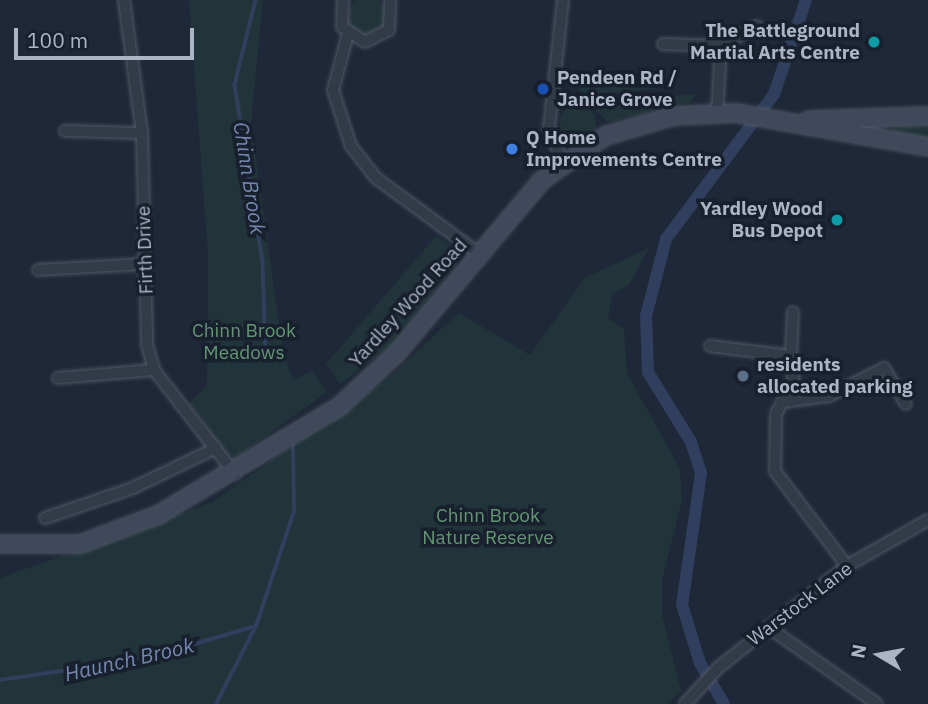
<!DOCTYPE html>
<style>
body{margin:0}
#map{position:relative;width:928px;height:704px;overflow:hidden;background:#1f2838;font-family:"IBM Plex Sans",sans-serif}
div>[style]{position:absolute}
.green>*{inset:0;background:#213439}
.round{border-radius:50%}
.stream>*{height:3.5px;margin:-1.75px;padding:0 1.75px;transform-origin:1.75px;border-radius:1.75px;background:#303f5e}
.canal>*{height:12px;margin:-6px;padding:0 6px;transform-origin:6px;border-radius:6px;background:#303f5e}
.roads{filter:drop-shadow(0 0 2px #505766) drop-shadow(0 0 2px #505766)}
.street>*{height:10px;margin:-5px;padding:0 5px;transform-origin:5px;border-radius:5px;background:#333a48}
.secondary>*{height:16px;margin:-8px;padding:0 8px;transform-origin:8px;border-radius:8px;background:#40485b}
.dots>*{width:19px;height:19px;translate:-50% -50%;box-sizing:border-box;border:4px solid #181f2d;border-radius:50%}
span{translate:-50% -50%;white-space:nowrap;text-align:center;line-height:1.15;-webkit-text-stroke:7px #181f2d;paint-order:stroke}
.poi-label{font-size:19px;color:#adb4c5;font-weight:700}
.right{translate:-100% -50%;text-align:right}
.left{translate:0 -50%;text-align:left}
.street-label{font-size:19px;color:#adb4c5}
.park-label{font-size:19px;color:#639673}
.water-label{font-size:21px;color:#7488af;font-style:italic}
.north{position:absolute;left:844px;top:620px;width:70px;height:70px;-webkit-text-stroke:5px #181f2d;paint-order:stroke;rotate:280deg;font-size:19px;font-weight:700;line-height:28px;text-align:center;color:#adb4c5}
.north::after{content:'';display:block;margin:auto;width:24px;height:32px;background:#adb4c5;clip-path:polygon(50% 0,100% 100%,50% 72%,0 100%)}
.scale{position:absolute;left:14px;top:28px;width:180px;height:32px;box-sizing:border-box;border:4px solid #adb4c5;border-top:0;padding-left:9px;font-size:21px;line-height:24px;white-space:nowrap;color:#adb4c5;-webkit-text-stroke:5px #181f2d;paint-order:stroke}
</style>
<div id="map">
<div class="green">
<div class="round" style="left:348px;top:-3px;width:38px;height:38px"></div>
<div style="clip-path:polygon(189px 0,263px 0,251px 123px,283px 354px,294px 380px,312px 371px,327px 392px,237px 457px,227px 455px,189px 403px,207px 386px,208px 254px)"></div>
<div style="clip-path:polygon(578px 86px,647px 86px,661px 88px,583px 97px)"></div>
<div style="clip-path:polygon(696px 94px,690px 102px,608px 123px,589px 102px)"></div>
<div class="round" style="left:560px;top:105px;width:36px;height:36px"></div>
<div style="clip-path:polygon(897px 122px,928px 123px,928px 140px,892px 133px)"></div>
<div style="clip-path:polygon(436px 236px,455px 249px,457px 264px,393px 345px,340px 384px,326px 364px)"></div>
<div style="clip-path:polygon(649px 248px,629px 285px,612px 294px,608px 318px,624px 329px,627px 373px,680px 469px,682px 499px,662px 581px,662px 614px,681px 691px,668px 704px,0 704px,0 578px,212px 502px,384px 381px,459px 313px,530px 355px,585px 278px)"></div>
</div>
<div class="stream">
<div style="left:256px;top:0;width:88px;rotate:103.9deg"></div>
<div style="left:235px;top:85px;width:179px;rotate:81deg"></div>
<div style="left:263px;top:262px;width:96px;rotate:88.2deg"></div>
<div style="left:0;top:680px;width:145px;rotate:-8.4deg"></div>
<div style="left:143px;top:659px;width:118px;rotate:-16.3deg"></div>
<div style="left:216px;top:704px;width:88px;rotate:-62.9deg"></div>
<div style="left:256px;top:626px;width:120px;rotate:-71.6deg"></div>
<div style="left:294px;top:512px;width:67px;rotate:-90.9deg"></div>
</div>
<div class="canal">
<div style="left:724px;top:704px;width:48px;rotate:-120.3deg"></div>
<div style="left:700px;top:663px;width:61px;rotate:-107.2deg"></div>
<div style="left:682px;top:605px;width:133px;rotate:-81.8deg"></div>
<div style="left:701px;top:473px;width:33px;rotate:-108deg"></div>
<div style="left:691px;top:442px;width:82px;rotate:-121.6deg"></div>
<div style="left:648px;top:372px;width:56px;rotate:-92deg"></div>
<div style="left:646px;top:316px;width:80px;rotate:-75.4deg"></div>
<div style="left:666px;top:239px;width:181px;rotate:-53.3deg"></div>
<div style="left:774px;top:94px;width:99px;rotate:-71.2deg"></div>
</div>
<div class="roads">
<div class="street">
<div style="left:124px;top:0;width:134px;rotate:82.3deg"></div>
<div style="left:142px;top:133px;width:212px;rotate:88.6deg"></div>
<div style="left:147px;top:345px;width:26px;rotate:74deg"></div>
<div style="left:154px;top:370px;width:132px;rotate:52.1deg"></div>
<div style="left:343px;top:0;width:27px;rotate:92deg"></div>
<div style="left:342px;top:27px;width:27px;rotate:33deg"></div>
<div style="left:365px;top:42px;width:27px;rotate:-27deg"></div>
<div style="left:389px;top:30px;width:30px;rotate:-88deg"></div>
<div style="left:348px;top:34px;width:58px;rotate:105deg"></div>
<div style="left:333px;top:90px;width:59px;rotate:72.2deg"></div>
<div style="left:351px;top:146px;width:41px;rotate:52deg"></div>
<div style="left:376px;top:178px;width:130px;rotate:36.3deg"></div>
<div style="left:663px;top:44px;width:58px;rotate:2deg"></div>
<div style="left:721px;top:46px;width:67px;rotate:93.4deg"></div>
<div style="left:721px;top:46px;width:41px;rotate:-29.1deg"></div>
<div style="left:65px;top:131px;width:77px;rotate:1.5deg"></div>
<div style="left:563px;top:163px;width:37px;rotate:-112deg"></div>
<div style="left:549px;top:129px;width:130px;rotate:-83.8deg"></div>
<div style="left:38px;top:270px;width:107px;rotate:-3.2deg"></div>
<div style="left:710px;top:346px;width:82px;rotate:7deg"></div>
<div style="left:791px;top:356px;width:40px;rotate:84.3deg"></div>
<div style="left:791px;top:356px;width:44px;rotate:-87.4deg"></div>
<div style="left:58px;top:378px;width:96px;rotate:-4.8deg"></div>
<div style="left:45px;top:518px;width:93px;rotate:-18.8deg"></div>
<div style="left:133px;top:488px;width:92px;rotate:-25.7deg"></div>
<div style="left:847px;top:566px;width:119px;rotate:-127.2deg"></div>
<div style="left:775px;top:471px;width:57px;rotate:-89deg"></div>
<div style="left:776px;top:414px;width:13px;rotate:-63deg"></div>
<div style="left:782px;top:402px;width:47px;rotate:-7.3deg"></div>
<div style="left:829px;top:396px;width:62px;rotate:-27deg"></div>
<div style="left:884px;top:368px;width:42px;rotate:58.6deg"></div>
<div style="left:768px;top:627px;width:133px;rotate:35.2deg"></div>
<div style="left:685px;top:704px;width:50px;rotate:-47.4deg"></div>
<div style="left:719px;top:667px;width:163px;rotate:-38.3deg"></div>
<div style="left:847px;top:566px;width:93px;rotate:-29.6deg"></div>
</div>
<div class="secondary">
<div style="left:809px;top:120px;width:119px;rotate:-1.9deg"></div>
<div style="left:0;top:544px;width:80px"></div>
<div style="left:80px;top:544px;width:83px;rotate:-20.4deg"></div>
<div style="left:158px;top:515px;width:212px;rotate:-30.9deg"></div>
<div style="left:340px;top:406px;width:78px;rotate:-42.9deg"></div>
<div style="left:397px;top:353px;width:226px;rotate:-50deg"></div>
<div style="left:542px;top:180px;width:77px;rotate:-34.9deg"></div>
<div style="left:605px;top:136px;width:71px;rotate:-16.4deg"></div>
<div style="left:673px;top:116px;width:63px;rotate:-2.7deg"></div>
<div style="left:736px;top:113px;width:195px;rotate:10deg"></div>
</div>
</div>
<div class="dots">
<div style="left:874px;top:42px;background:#0f9aa8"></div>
<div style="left:543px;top:89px;background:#1a4fb4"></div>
<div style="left:512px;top:149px;background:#3f7fe0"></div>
<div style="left:837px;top:220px;background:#0f9aa8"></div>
<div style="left:743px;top:376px;background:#5c6f8a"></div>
</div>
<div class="poi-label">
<span class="right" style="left:860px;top:42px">The Battleground<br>Martial Arts Centre</span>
<span class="left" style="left:557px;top:89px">Pendeen Rd /<br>Janice Grove</span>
<span class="left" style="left:526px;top:149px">Q Home<br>Improvements Centre</span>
<span class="right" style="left:823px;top:220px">Yardley Wood<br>Bus Depot</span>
<span class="left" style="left:757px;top:376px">residents<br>allocated parking</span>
</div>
<div class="street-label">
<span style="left:145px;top:250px;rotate:-92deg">Firth Drive</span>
<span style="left:408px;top:303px;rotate:-48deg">Yardley Wood Road</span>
<span style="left:800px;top:604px;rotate:-37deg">Warstock Lane</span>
</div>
<div class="park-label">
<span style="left:244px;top:342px">Chinn Brook<br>Meadows</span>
<span style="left:488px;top:527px">Chinn Brook<br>Nature Reserve</span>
</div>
<div class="water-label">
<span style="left:250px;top:178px;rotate:81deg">Chinn Brook</span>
<span style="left:129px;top:659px;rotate:-13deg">Haunch Brook</span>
</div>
<div class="north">N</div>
<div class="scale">100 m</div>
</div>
